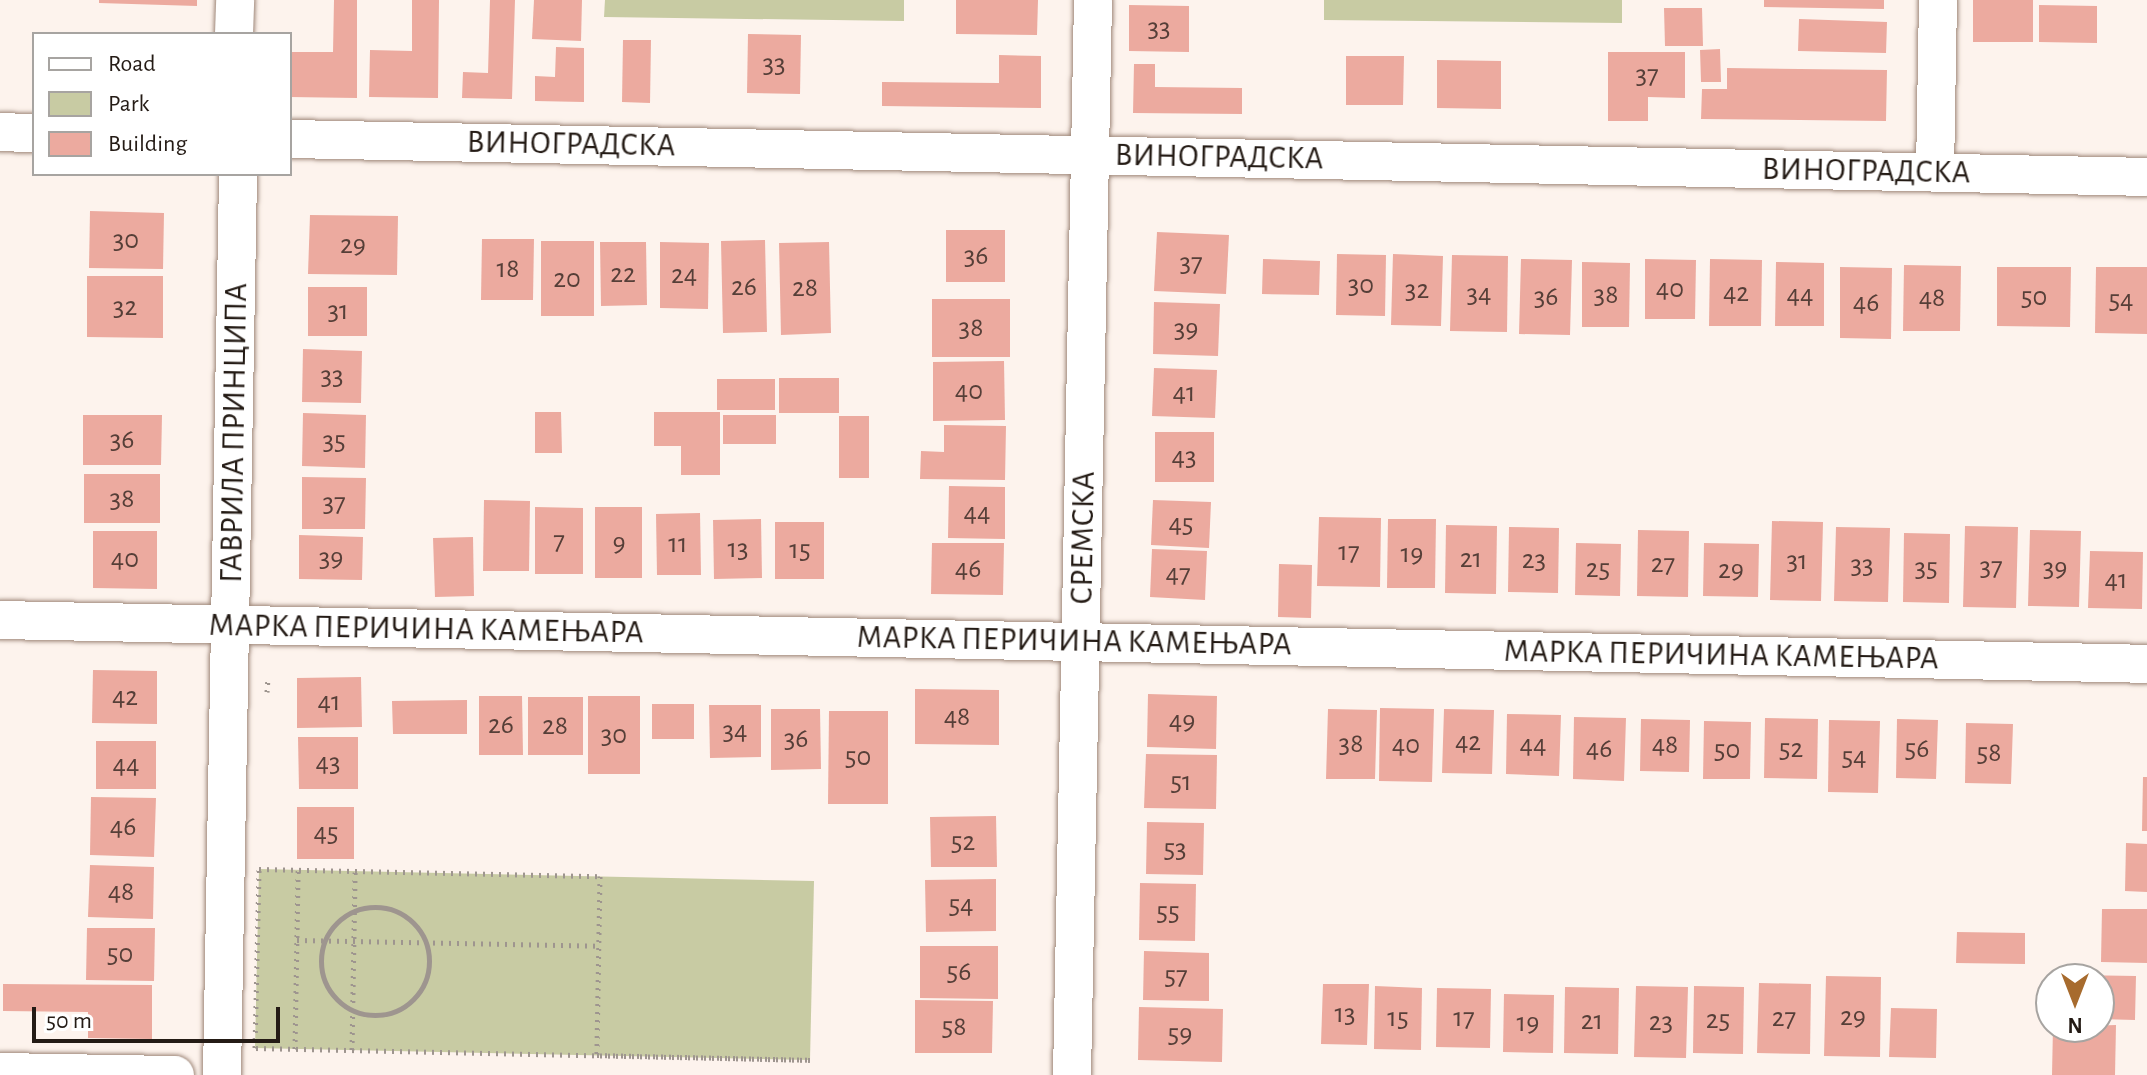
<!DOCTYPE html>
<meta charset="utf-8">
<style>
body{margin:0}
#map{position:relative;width:2147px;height:1075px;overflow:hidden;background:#fdf3ed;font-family:"Alegreya Sans",sans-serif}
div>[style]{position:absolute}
.green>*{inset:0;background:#c8cba3}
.building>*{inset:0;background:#ecaa9f}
.path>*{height:5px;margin-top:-2.5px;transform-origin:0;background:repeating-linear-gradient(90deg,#9e958f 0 2px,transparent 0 8px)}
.path>.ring{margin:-2.5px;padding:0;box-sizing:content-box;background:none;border:5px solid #9e958f;border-radius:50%}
.roads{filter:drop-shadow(0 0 2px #9f887a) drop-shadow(0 0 2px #9f887a)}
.minor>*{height:38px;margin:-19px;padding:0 19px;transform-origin:19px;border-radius:19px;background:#fff}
span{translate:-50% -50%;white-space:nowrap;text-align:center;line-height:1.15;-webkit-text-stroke:7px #fff;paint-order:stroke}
.number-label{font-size:28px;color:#563f38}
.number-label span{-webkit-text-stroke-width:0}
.street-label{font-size:32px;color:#241b15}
.legend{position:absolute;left:32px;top:32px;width:260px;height:144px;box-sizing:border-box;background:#fff;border:2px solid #a7a4a1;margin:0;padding:10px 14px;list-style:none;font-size:24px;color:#241b15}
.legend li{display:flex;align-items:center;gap:16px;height:40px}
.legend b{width:40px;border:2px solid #a7a4a1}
.north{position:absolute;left:2035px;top:963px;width:80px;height:80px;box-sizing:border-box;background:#fff;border:2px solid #a7a4a1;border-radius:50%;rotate:180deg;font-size:22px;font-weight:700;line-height:32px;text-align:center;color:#241b15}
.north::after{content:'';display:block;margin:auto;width:28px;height:36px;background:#a76b2e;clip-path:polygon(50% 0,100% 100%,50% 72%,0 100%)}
.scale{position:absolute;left:32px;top:1007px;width:248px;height:36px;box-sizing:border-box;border:4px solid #241b15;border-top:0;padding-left:10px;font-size:24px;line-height:28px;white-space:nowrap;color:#241b15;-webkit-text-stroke:6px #fff;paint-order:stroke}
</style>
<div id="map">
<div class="green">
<div style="clip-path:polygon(605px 0,904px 0,904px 21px,604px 17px)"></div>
<div style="clip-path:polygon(1324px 0,1622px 0,1622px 23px,1324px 20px)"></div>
<div style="clip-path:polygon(259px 869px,814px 881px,810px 1060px,255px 1048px)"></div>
</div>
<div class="building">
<div style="clip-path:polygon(99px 0,197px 0,197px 6px,99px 3px)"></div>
<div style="clip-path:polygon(334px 0,357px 0,357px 98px,290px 97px,290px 52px,333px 52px)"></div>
<div style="clip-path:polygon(412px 0,439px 0,438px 98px,369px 97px,370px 50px,412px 51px)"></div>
<div style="clip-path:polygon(490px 0,515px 0,512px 99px,462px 98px,463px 72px,488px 73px)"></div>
<div style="clip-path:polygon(534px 0,582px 0,581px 41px,532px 39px)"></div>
<div style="clip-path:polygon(956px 0,1038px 0,1037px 35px,956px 34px)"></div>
<div style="clip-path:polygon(1764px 0,1884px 0,1884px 9px,1764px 7px)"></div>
<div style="clip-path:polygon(1973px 0,2033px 0,2033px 42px,1973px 42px)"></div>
<div style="clip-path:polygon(1129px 5px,1189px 6px,1189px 52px,1129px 51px)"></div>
<div style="clip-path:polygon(2039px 5px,2097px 6px,2097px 43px,2039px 42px)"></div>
<div style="clip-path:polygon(1664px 8px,1702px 8px,1703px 46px,1665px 46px)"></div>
<div style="clip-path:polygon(1799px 19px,1887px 22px,1886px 53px,1798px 51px)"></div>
<div style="clip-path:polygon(748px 34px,801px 35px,800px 94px,747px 93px)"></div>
<div style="clip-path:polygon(623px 40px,651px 40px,650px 103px,622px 102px)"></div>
<div style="clip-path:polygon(556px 47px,584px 48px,584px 102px,535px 101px,535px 76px,555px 77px)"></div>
<div style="clip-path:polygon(1720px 49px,1721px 82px,1701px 82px,1700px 50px)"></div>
<div style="clip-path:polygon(1608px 52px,1685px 52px,1685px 98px,1648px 97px,1648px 121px,1608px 121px)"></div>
<div style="clip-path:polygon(999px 55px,1041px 56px,1041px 108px,882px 106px,882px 82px,999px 83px)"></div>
<div style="clip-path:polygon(1346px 56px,1404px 56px,1403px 105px,1346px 105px)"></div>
<div style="clip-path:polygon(1437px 60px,1501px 61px,1501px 109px,1437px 108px)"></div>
<div style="clip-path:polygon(1134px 64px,1155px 64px,1155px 87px,1242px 88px,1242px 114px,1133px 113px)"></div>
<div style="clip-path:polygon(1727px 68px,1887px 70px,1886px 121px,1701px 119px,1702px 89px,1727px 89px)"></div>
<div style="clip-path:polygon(90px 211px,164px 213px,163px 269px,89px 268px)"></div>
<div style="clip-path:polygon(310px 215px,398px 216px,397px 275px,308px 274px)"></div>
<div style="clip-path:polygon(946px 230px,1005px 230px,1005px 282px,946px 282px)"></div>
<div style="clip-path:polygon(1157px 232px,1229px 235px,1226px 294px,1154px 291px)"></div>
<div style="clip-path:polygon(482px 239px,534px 239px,533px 300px,481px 300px)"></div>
<div style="clip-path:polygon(765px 240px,767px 332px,723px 333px,721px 241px)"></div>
<div style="clip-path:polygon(541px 241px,594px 241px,594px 316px,541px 316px)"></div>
<div style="clip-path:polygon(600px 242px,646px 242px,647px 305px,601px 306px)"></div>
<div style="clip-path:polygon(660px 242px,709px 243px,708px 309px,660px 308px)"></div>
<div style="clip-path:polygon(829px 242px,831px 333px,781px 335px,779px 243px)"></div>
<div style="clip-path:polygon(1337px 254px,1386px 255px,1385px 316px,1336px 315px)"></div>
<div style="clip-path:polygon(1393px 254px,1443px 256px,1441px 326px,1391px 325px)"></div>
<div style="clip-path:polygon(1452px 255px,1508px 256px,1507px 332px,1450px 331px)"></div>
<div style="clip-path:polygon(1263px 259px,1320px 261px,1319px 295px,1262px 294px)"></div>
<div style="clip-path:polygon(1521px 259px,1572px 260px,1570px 335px,1519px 334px)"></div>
<div style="clip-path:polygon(1645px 259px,1696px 260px,1695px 319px,1645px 319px)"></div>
<div style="clip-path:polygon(1710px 259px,1762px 260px,1761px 326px,1709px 326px)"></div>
<div style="clip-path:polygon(1582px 262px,1630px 263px,1629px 327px,1582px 327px)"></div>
<div style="clip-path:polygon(1776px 262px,1824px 263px,1824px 326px,1775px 326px)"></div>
<div style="clip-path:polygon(1904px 265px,1961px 266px,1960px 331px,1903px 331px)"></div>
<div style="clip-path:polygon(1840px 267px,1892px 268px,1891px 339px,1840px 338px)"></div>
<div style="clip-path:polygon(1997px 267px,2071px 267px,2070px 327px,1997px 326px)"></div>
<div style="clip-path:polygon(2096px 267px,2147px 267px,2147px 334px,2095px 333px)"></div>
<div style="clip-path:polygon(87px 276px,163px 276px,163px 338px,87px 337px)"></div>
<div style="clip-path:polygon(308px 287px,367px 287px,367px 336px,308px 336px)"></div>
<div style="clip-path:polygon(932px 299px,1010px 299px,1010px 357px,932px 357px)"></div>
<div style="clip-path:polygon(1154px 302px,1220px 304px,1218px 356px,1153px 354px)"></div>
<div style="clip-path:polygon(303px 349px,362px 351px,361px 403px,302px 402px)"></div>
<div style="clip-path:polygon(1004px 361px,1005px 420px,933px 421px,933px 362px)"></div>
<div style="clip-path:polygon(1154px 368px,1217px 370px,1215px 418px,1152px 416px)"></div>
<div style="clip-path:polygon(779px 378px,839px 378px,839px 413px,779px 413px)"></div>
<div style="clip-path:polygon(717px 379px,775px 379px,775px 410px,717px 410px)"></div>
<div style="clip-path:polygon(535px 412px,561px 412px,562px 453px,535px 453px)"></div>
<div style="clip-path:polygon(654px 412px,720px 412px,720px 475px,681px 475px,681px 446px,654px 446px)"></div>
<div style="clip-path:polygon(303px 413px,366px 415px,365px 468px,302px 466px)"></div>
<div style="clip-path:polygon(83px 415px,162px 415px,161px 465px,83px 465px)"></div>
<div style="clip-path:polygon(723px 415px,776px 415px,776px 444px,723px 444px)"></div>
<div style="clip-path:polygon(839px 416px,869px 416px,869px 478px,839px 478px)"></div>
<div style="clip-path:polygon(944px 425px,1006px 426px,1005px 480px,920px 479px,921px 451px,944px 452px)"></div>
<div style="clip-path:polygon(1155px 432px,1214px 432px,1214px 482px,1155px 482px)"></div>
<div style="clip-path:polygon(84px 474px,160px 474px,160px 523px,84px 523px)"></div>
<div style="clip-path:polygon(302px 477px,366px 478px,365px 529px,302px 529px)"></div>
<div style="clip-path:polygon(949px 486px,1005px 487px,1005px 539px,948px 538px)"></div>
<div style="clip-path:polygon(484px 500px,530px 501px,529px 571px,483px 571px)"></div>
<div style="clip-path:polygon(1153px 500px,1211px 502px,1209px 548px,1151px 545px)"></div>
<div style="clip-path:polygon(535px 507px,583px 508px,583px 574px,535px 574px)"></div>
<div style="clip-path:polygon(595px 507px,642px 507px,642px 578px,595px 578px)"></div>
<div style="clip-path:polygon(700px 513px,701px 575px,657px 575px,656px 514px)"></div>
<div style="clip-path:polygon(1319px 517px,1381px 518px,1380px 587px,1317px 586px)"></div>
<div style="clip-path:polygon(761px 519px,762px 578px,714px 579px,713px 520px)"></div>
<div style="clip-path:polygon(1388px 519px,1436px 519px,1435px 588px,1387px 588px)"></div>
<div style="clip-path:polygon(1772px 521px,1823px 522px,1821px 601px,1770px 600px)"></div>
<div style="clip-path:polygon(775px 522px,824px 522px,824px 579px,775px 579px)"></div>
<div style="clip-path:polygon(1446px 525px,1497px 526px,1496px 594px,1445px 593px)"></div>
<div style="clip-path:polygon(1965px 526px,2018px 527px,2016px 608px,1963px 607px)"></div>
<div style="clip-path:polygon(1509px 527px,1559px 528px,1558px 593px,1508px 592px)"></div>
<div style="clip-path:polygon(1836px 527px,1890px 528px,1888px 602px,1834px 601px)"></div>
<div style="clip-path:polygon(1638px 530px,1689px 531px,1688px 597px,1637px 596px)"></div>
<div style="clip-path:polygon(2030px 530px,2081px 531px,2079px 607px,2028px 606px)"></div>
<div style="clip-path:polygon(93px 531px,157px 531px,157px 589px,93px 588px)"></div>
<div style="clip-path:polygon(1904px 533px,1950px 534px,1949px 603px,1903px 602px)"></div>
<div style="clip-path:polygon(299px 535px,363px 537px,362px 580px,299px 579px)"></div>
<div style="clip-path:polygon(473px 537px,474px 596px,435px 597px,433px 538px)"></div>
<div style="clip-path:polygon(932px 543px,1004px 543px,1003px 595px,931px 594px)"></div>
<div style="clip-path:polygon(1576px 543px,1621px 544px,1620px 596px,1575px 595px)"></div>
<div style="clip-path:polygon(1704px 543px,1759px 544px,1758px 597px,1703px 596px)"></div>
<div style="clip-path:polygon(1152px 549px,1207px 551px,1205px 600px,1150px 597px)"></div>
<div style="clip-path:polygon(2090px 551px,2143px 552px,2142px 609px,2088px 608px)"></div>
<div style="clip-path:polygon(1279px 564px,1312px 565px,1311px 618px,1278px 617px)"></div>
<div style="clip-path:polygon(93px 670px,157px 671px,157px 724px,92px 723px)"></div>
<div style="clip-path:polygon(361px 677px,362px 727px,297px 728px,297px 678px)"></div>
<div style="clip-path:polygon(915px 689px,999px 690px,999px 745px,915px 744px)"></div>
<div style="clip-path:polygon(1148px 694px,1217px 696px,1216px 749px,1147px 747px)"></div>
<div style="clip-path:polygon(479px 696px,522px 696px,523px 755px,479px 755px)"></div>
<div style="clip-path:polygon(588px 696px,640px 696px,640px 774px,588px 774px)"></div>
<div style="clip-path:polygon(528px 697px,583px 697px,583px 755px,528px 755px)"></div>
<div style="clip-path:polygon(467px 700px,467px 734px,393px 734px,392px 701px)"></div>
<div style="clip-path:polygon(652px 704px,694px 704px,694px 739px,652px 739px)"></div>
<div style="clip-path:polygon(709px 705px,761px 705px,761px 757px,710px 758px)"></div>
<div style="clip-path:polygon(1380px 708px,1434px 709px,1432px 782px,1379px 781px)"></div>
<div style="clip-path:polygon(771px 709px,820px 709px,821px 769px,771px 770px)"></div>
<div style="clip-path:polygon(1328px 709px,1377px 710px,1375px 779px,1326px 779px)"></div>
<div style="clip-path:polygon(1444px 709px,1494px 710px,1492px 774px,1442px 773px)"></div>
<div style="clip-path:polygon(829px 711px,888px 711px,888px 804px,828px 804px)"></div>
<div style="clip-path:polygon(1507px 714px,1561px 715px,1559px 776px,1506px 774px)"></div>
<div style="clip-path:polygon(1574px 717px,1626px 718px,1624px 781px,1573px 779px)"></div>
<div style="clip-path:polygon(1765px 718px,1818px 719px,1817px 779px,1764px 778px)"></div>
<div style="clip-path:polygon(1641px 719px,1690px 720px,1689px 772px,1640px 771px)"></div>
<div style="clip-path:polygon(1897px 719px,1938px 720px,1936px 779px,1896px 778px)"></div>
<div style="clip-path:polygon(1829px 720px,1880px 721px,1878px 793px,1828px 792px)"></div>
<div style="clip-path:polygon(1704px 721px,1751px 722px,1750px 779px,1703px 779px)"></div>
<div style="clip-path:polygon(1966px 723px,2013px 724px,2011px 784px,1965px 783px)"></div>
<div style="clip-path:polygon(298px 737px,358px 737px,358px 789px,299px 789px)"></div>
<div style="clip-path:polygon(96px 741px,156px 741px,156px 789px,96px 789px)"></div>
<div style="clip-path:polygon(1146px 754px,1217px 755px,1216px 809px,1144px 808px)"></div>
<div style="clip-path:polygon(2143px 777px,2147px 777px,2147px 831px,2142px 831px)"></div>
<div style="clip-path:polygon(91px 797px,156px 798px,154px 857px,90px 855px)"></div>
<div style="clip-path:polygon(297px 807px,354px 807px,354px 859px,297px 859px)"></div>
<div style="clip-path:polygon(996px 816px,997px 867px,931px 867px,930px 817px)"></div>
<div style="clip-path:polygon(1147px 822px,1204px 823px,1203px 875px,1146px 874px)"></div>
<div style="clip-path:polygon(2126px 843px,2147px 844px,2147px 892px,2125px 891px)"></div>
<div style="clip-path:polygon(90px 865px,154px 867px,153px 919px,88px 917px)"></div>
<div style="clip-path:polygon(996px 879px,996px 931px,926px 932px,925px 880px)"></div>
<div style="clip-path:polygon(1140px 883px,1196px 884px,1195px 941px,1139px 940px)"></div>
<div style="clip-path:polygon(2102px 909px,2147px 909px,2147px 963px,2101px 962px)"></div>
<div style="clip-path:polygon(87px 928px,155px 928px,154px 981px,86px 980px)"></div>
<div style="clip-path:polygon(1957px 932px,2025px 933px,2025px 964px,1956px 963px)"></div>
<div style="clip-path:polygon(920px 946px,998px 946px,998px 999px,920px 998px)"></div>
<div style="clip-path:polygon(1144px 951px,1209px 953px,1209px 1001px,1143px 1000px)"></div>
<div style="clip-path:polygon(2076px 975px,2136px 976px,2135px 1020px,2099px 1019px,2099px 979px)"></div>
<div style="clip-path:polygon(1826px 976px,1881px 977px,1880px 1057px,1824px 1056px)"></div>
<div style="clip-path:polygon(1759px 983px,1811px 984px,1810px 1054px,1757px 1053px)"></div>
<div style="clip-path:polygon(3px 984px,152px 985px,152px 1039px,88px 1038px,88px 1012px,3px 1011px)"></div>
<div style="clip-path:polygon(1323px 984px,1369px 984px,1367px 1045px,1321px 1044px)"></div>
<div style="clip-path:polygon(1375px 986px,1422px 988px,1421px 1050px,1374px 1049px)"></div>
<div style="clip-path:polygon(1636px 986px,1688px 987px,1686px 1058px,1634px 1057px)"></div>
<div style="clip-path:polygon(1694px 986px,1744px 987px,1743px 1054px,1693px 1053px)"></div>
<div style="clip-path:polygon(1565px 987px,1619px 988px,1618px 1054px,1564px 1053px)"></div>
<div style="clip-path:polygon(1437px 988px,1491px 989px,1490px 1048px,1436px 1047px)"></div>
<div style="clip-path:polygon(1504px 994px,1554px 995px,1553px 1053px,1503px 1052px)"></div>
<div style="clip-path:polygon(915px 1000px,993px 1001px,992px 1053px,915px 1053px)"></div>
<div style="clip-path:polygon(1139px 1007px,1223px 1009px,1222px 1062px,1138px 1060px)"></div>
<div style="clip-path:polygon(1891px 1008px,1937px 1009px,1936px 1058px,1889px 1057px)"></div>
<div style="clip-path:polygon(2116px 1025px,2115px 1075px,2052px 1075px,2053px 1027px)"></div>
</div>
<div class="path">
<div style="left:267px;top:692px;width:13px;rotate:-86deg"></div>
<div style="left:259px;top:869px;width:341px;rotate:1.2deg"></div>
<div style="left:600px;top:876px;width:179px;rotate:91deg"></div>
<div style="left:597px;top:1055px;width:213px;rotate:1.3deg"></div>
<div style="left:810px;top:1060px;width:555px;rotate:-178.76deg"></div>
<div style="left:255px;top:1048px;width:179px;rotate:-88.7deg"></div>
<div class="ring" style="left:321px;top:907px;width:103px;height:103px"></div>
<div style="left:297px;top:940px;width:302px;rotate:1.1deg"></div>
<div style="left:295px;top:1049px;width:179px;rotate:-89deg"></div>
<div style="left:352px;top:1050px;width:178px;rotate:-89deg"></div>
</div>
<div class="roads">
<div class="minor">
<div style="left:234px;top:34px;width:34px;rotate:-88deg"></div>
<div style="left:0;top:132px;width:34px;rotate:2deg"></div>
<div style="left:290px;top:139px;width:1857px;rotate:1.17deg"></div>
<div style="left:1935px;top:172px;width:172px;rotate:-89deg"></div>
<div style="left:0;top:620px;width:2147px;rotate:1.17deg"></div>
<div style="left:0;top:1072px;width:175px;rotate:1deg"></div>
<div style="left:222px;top:1075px;width:901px;rotate:-88.98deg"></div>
<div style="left:1072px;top:1075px;width:1075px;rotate:-88.88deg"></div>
</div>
</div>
<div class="number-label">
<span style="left:1159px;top:28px">33</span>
<span style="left:774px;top:64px">33</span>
<span style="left:1647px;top:75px">37</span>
<span style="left:126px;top:240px">30</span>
<span style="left:353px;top:245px">29</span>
<span style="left:976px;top:256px">36</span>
<span style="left:1191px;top:263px">37</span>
<span style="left:508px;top:269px">18</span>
<span style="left:623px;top:274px">22</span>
<span style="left:684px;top:275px">24</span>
<span style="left:567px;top:279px">20</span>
<span style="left:1361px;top:285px">30</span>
<span style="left:744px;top:287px">26</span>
<span style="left:805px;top:288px">28</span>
<span style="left:1670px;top:289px">40</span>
<span style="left:1417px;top:290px">32</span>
<span style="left:1736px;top:293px">42</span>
<span style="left:1479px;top:294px">34</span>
<span style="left:1606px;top:295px">38</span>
<span style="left:1800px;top:295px">44</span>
<span style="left:1546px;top:297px">36</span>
<span style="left:2034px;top:297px">50</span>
<span style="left:1932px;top:298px">48</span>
<span style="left:2121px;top:300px">54</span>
<span style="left:1866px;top:303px">46</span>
<span style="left:125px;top:307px">32</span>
<span style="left:338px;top:311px">31</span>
<span style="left:971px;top:328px">38</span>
<span style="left:1186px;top:329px">39</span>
<span style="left:332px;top:376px">33</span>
<span style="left:969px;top:391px">40</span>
<span style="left:1184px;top:393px">41</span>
<span style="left:122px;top:440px">36</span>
<span style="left:334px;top:441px">35</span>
<span style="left:1184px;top:457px">43</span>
<span style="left:122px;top:499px">38</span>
<span style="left:334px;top:503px">37</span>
<span style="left:977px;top:513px">44</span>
<span style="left:1181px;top:524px">45</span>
<span style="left:559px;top:541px">7</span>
<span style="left:619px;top:543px">9</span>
<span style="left:678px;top:544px">11</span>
<span style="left:738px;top:549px">13</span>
<span style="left:800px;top:550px">15</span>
<span style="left:1349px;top:552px">17</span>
<span style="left:1412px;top:554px">19</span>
<span style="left:331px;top:558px">39</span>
<span style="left:125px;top:559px">40</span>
<span style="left:1471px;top:559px">21</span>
<span style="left:1534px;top:560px">23</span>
<span style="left:1797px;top:561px">31</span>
<span style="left:1663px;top:564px">27</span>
<span style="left:1862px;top:565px">33</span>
<span style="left:1991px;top:567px">37</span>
<span style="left:1926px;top:568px">35</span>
<span style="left:2055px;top:568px">39</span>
<span style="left:968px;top:569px">46</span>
<span style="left:1598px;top:569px">25</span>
<span style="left:1731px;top:570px">29</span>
<span style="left:1178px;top:574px">47</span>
<span style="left:2116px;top:580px">41</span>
<span style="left:125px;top:697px">42</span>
<span style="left:329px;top:702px">41</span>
<span style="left:957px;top:717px">48</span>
<span style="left:1182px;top:721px">49</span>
<span style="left:501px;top:725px">26</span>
<span style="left:555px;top:726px">28</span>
<span style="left:735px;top:731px">34</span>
<span style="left:614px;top:735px">30</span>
<span style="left:796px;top:739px">36</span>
<span style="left:1468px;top:742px">42</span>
<span style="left:1351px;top:744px">38</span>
<span style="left:1406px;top:745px">40</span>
<span style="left:1533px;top:745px">44</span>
<span style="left:1665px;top:745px">48</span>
<span style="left:1599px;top:749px">46</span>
<span style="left:1791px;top:749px">52</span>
<span style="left:1917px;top:749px">56</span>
<span style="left:1727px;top:750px">50</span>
<span style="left:1989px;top:753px">58</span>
<span style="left:858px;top:757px">50</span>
<span style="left:1854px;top:757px">54</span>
<span style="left:328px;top:763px">43</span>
<span style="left:126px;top:765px">44</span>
<span style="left:1181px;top:782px">51</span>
<span style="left:123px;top:827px">46</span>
<span style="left:326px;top:833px">45</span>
<span style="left:963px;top:842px">52</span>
<span style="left:1175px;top:849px">53</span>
<span style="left:121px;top:892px">48</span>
<span style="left:961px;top:905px">54</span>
<span style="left:1168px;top:912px">55</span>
<span style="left:120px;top:954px">50</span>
<span style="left:959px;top:972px">56</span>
<span style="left:1176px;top:976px">57</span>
<span style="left:1345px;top:1014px">13</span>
<span style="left:1853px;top:1017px">29</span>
<span style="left:1398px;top:1018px">15</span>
<span style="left:1464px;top:1018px">17</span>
<span style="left:1784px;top:1018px">27</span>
<span style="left:1718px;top:1020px">25</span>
<span style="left:1592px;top:1021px">21</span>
<span style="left:1661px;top:1022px">23</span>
<span style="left:1528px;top:1023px">19</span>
<span style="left:954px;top:1027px">58</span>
<span style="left:1180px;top:1034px">59</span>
</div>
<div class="street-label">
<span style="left:571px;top:144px;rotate:1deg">ВИНОГРАДСКА</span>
<span style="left:1219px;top:157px;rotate:1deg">ВИНОГРАДСКА</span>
<span style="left:1866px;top:171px;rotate:1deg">ВИНОГРАДСКА</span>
<span style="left:234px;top:433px;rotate:-89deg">ГАВРИЛА ПРИНЦИПА</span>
<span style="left:1083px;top:538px;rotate:-89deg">СРЕМСКА</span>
<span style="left:426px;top:629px;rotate:1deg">МАРКА ПЕРИЧИНА КАМЕЊАРА</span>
<span style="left:1074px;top:641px;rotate:1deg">МАРКА ПЕРИЧИНА КАМЕЊАРА</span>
<span style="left:1721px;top:655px;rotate:1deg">МАРКА ПЕРИЧИНА КАМЕЊАРА</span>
</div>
<ul class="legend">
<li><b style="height:10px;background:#fff"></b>Road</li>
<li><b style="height:22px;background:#c8cba3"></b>Park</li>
<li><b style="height:22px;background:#ecaa9f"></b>Building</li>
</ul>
<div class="north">N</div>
<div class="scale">50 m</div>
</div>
